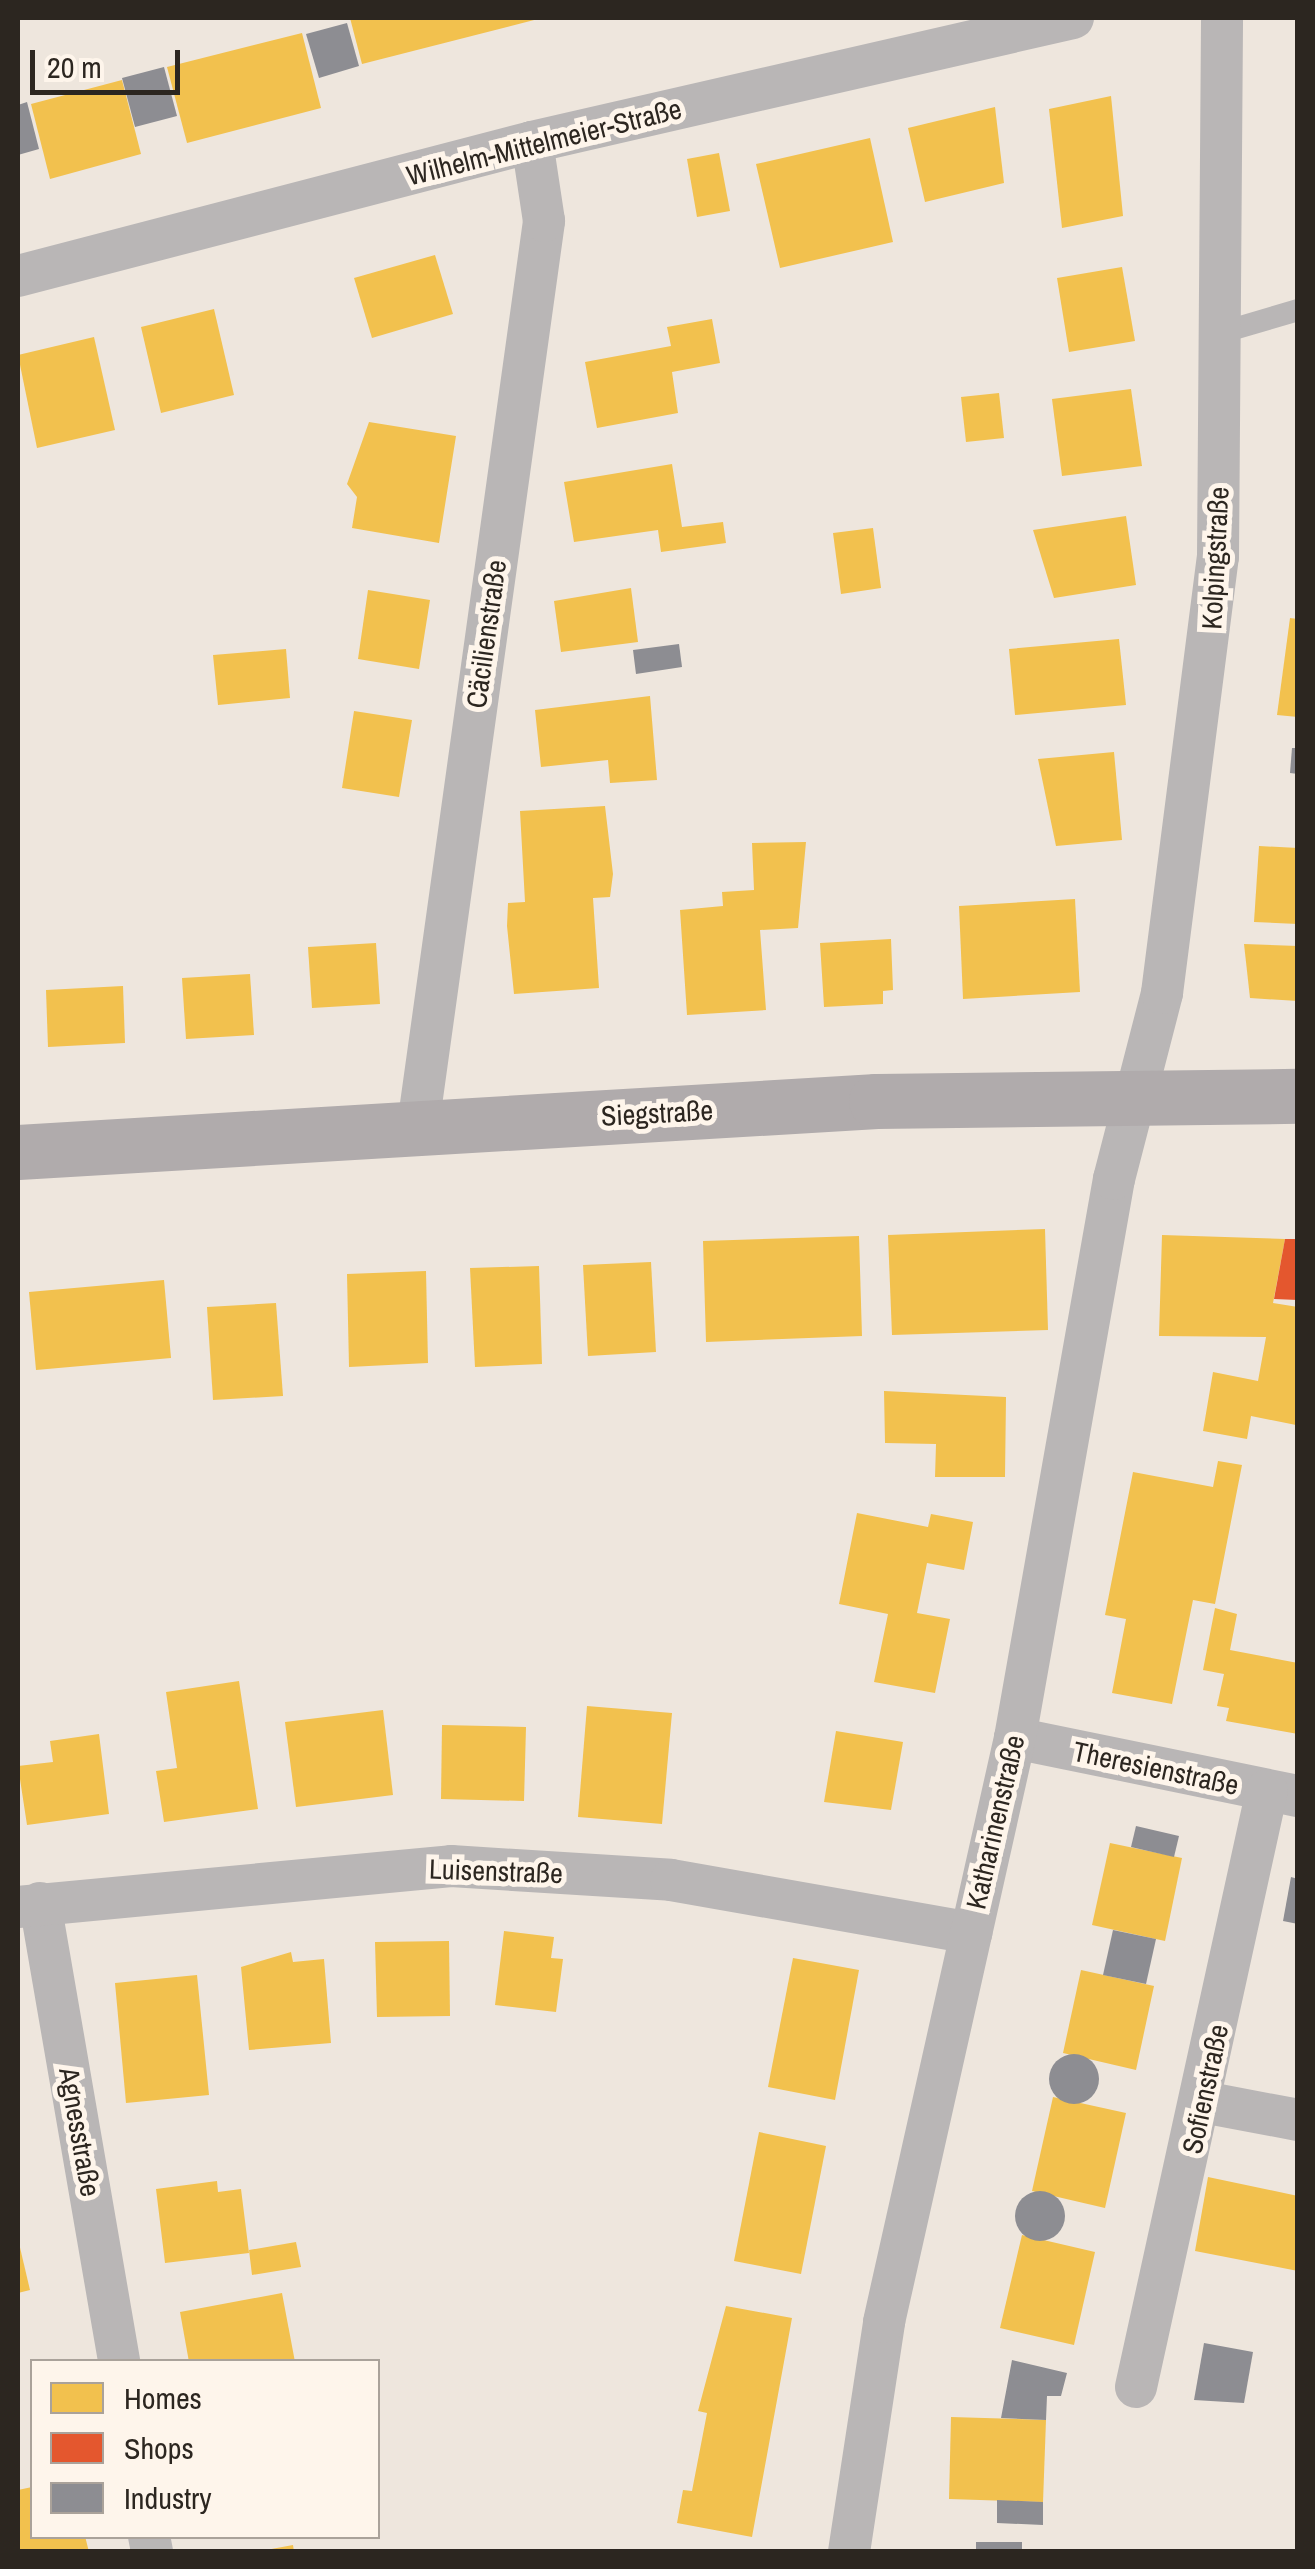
<!DOCTYPE html>
<meta charset="utf-8">
<style>
body{margin:0}
#map{position:relative;width:1315px;height:2569px;overflow:hidden;background:#eee6dd;font-family:"Archivo Narrow",sans-serif}
div>[style]{position:absolute}
.homes>*{inset:0;background:#f2c14e}
.shops>*{inset:0;background:#e4572e}
.industry>*{inset:0;background:#8d8d92}
.round{border-radius:50%}
.lane>*{height:22px;margin:-11px;padding:0 11px;transform-origin:11px;border-radius:11px;background:#b9b6b6}
.street>*{height:42px;margin:-21px;padding:0 21px;transform-origin:21px;border-radius:21px;background:#b9b6b6}
.secondary>*{height:55px;margin:-27.5px;padding:0 27.5px;transform-origin:27.5px;border-radius:27.5px;background:#b0abac}
span{translate:-50% -50%;white-space:nowrap;text-align:center;line-height:1.15;-webkit-text-stroke:10px #fef5eb;paint-order:stroke}
.street-label{font-size:28px;color:#2c2620}
.frame{position:absolute;inset:0;border:20px solid #2c2620;pointer-events:none}
.legend{position:absolute;left:30px;top:2359px;width:350px;height:180px;box-sizing:border-box;background:#fef5eb;border:2px solid #aaa29a;margin:0;padding:12px 18px;list-style:none;font-size:30px;color:#2c2620}
.legend li{display:flex;align-items:center;gap:20px;height:50px}
.legend b{width:50px;border:2px solid #aaa29a}
.scale{position:absolute;left:30px;top:50px;width:150px;height:45px;box-sizing:border-box;border:5px solid #2c2620;border-top:0;padding-left:12px;font-size:30px;line-height:35px;white-space:nowrap;color:#2c2620;-webkit-text-stroke:8px #fef5eb;paint-order:stroke}
</style>
<div id="map">
<div class="homes">
<div style="clip-path:polygon(350px 18px,538px 18px,538px 19px,362px 64px)"></div>
<div style="clip-path:polygon(302px 33px,321px 108px,187px 143px,167px 67px)"></div>
<div style="clip-path:polygon(122px 80px,141px 154px,50px 179px,31px 104px)"></div>
<div style="clip-path:polygon(1111px 96px,1123px 216px,1062px 228px,1049px 109px)"></div>
<div style="clip-path:polygon(995px 107px,1004px 183px,925px 202px,908px 128px)"></div>
<div style="clip-path:polygon(870px 138px,893px 242px,780px 268px,756px 164px)"></div>
<div style="clip-path:polygon(719px 153px,730px 211px,697px 217px,687px 159px)"></div>
<div style="clip-path:polygon(435px 255px,453px 314px,372px 338px,354px 278px)"></div>
<div style="clip-path:polygon(1122px 267px,1135px 341px,1069px 352px,1057px 278px)"></div>
<div style="clip-path:polygon(214px 309px,234px 395px,161px 413px,141px 327px)"></div>
<div style="clip-path:polygon(712px 319px,720px 363px,672px 372px,678px 413px,597px 428px,585px 362px,671px 346px,667px 327px)"></div>
<div style="clip-path:polygon(94px 337px,115px 430px,37px 448px,18px 355px)"></div>
<div style="clip-path:polygon(1131px 389px,1142px 466px,1062px 476px,1052px 399px)"></div>
<div style="clip-path:polygon(999px 393px,1004px 438px,966px 442px,961px 397px)"></div>
<div style="clip-path:polygon(369px 422px,456px 436px,439px 543px,352px 528px,357px 497px,347px 484px)"></div>
<div style="clip-path:polygon(672px 464px,682px 527px,723px 522px,726px 543px,661px 552px,658px 530px,574px 542px,564px 482px)"></div>
<div style="clip-path:polygon(1126px 516px,1136px 585px,1054px 598px,1033px 530px)"></div>
<div style="clip-path:polygon(873px 528px,881px 588px,841px 594px,833px 533px)"></div>
<div style="clip-path:polygon(631px 588px,638px 642px,561px 652px,554px 601px)"></div>
<div style="clip-path:polygon(368px 590px,430px 600px,419px 669px,358px 659px)"></div>
<div style="clip-path:polygon(1290px 618px,1298px 619px,1298px 717px,1277px 715px)"></div>
<div style="clip-path:polygon(1119px 639px,1126px 705px,1015px 715px,1009px 649px)"></div>
<div style="clip-path:polygon(286px 649px,290px 698px,218px 705px,213px 655px)"></div>
<div style="clip-path:polygon(650px 696px,657px 780px,610px 783px,608px 760px,541px 767px,535px 710px)"></div>
<div style="clip-path:polygon(354px 711px,412px 720px,399px 797px,342px 788px)"></div>
<div style="clip-path:polygon(1114px 752px,1122px 840px,1056px 846px,1038px 759px)"></div>
<div style="clip-path:polygon(605px 806px,613px 874px,610px 897px,593px 898px,599px 988px,514px 994px,507px 926px,508px 903px,525px 902px,520px 811px)"></div>
<div style="clip-path:polygon(806px 842px,798px 928px,760px 930px,766px 1010px,687px 1015px,680px 910px,723px 906px,722px 892px,754px 890px,752px 843px)"></div>
<div style="clip-path:polygon(1259px 846px,1298px 848px,1298px 924px,1254px 922px)"></div>
<div style="clip-path:polygon(1075px 899px,1080px 992px,963px 999px,959px 906px)"></div>
<div style="clip-path:polygon(891px 939px,893px 990px,883px 991px,883px 1004px,824px 1007px,820px 943px)"></div>
<div style="clip-path:polygon(376px 943px,380px 1004px,312px 1008px,308px 947px)"></div>
<div style="clip-path:polygon(1244px 944px,1298px 946px,1298px 1001px,1250px 998px)"></div>
<div style="clip-path:polygon(250px 974px,254px 1035px,186px 1039px,182px 978px)"></div>
<div style="clip-path:polygon(123px 986px,125px 1043px,48px 1047px,46px 990px)"></div>
<div style="clip-path:polygon(1045px 1229px,1048px 1330px,892px 1335px,888px 1235px)"></div>
<div style="clip-path:polygon(1162px 1235px,1285px 1239px,1273px 1303px,1298px 1307px,1296px 1425px,1251px 1416px,1247px 1439px,1203px 1431px,1213px 1372px,1258px 1381px,1266px 1337px,1159px 1336px)"></div>
<div style="clip-path:polygon(859px 1236px,862px 1336px,706px 1342px,703px 1241px)"></div>
<div style="clip-path:polygon(651px 1262px,656px 1352px,588px 1356px,583px 1265px)"></div>
<div style="clip-path:polygon(539px 1266px,542px 1364px,475px 1367px,470px 1268px)"></div>
<div style="clip-path:polygon(426px 1271px,428px 1363px,349px 1367px,347px 1274px)"></div>
<div style="clip-path:polygon(164px 1280px,171px 1358px,36px 1370px,29px 1292px)"></div>
<div style="clip-path:polygon(276px 1303px,283px 1396px,213px 1400px,207px 1307px)"></div>
<div style="clip-path:polygon(884px 1391px,1006px 1397px,1005px 1477px,935px 1477px,936px 1444px,885px 1443px)"></div>
<div style="clip-path:polygon(1218px 1461px,1242px 1465px,1215px 1604px,1193px 1600px,1172px 1704px,1112px 1693px,1126px 1619px,1105px 1615px,1133px 1472px,1213px 1487px)"></div>
<div style="clip-path:polygon(857px 1513px,928px 1527px,931px 1514px,973px 1522px,964px 1570px,927px 1563px,917px 1613px,950px 1619px,935px 1693px,874px 1682px,888px 1614px,839px 1604px)"></div>
<div style="clip-path:polygon(1215px 1608px,1237px 1614px,1230px 1650px,1298px 1663px,1298px 1734px,1226px 1721px,1229px 1708px,1217px 1706px,1224px 1674px,1203px 1670px)"></div>
<div style="clip-path:polygon(239px 1681px,258px 1809px,164px 1822px,156px 1771px,177px 1768px,166px 1692px)"></div>
<div style="clip-path:polygon(587px 1706px,672px 1713px,662px 1824px,578px 1817px)"></div>
<div style="clip-path:polygon(383px 1710px,393px 1795px,296px 1807px,285px 1722px)"></div>
<div style="clip-path:polygon(442px 1725px,526px 1727px,524px 1801px,441px 1799px)"></div>
<div style="clip-path:polygon(836px 1731px,903px 1742px,891px 1810px,824px 1802px)"></div>
<div style="clip-path:polygon(99px 1734px,109px 1814px,27px 1825px,18px 1766px,53px 1762px,50px 1741px)"></div>
<div style="clip-path:polygon(1110px 1843px,1182px 1858px,1165px 1941px,1092px 1925px)"></div>
<div style="clip-path:polygon(504px 1931px,554px 1937px,551px 1958px,563px 1959px,556px 2012px,495px 2005px)"></div>
<div style="clip-path:polygon(449px 1941px,450px 2016px,377px 2017px,375px 1942px)"></div>
<div style="clip-path:polygon(291px 1952px,293px 1962px,324px 1959px,331px 2043px,249px 2050px,241px 1967px)"></div>
<div style="clip-path:polygon(793px 1958px,859px 1970px,835px 2100px,768px 2087px)"></div>
<div style="clip-path:polygon(1081px 1970px,1154px 1986px,1136px 2070px,1063px 2053px)"></div>
<div style="clip-path:polygon(197px 1975px,209px 2095px,126px 2103px,115px 1983px)"></div>
<div style="clip-path:polygon(1053px 2097px,1126px 2113px,1105px 2208px,1032px 2191px)"></div>
<div style="clip-path:polygon(759px 2132px,826px 2146px,801px 2274px,734px 2261px)"></div>
<div style="clip-path:polygon(1208px 2177px,1298px 2196px,1298px 2271px,1195px 2251px)"></div>
<div style="clip-path:polygon(217px 2181px,218px 2192px,241px 2189px,249px 2253px,165px 2263px,156px 2189px)"></div>
<div style="clip-path:polygon(1022px 2235px,1095px 2252px,1074px 2345px,1000px 2328px)"></div>
<div style="clip-path:polygon(18px 2239px,30px 2290px,18px 2293px)"></div>
<div style="clip-path:polygon(296px 2242px,301px 2267px,252px 2275px,249px 2250px)"></div>
<div style="clip-path:polygon(282px 2293px,295px 2362px,189px 2362px,180px 2312px)"></div>
<div style="clip-path:polygon(726px 2306px,792px 2318px,752px 2537px,677px 2523px,683px 2490px,692px 2491px,707px 2413px,698px 2411px)"></div>
<div style="clip-path:polygon(951px 2417px,1046px 2420px,1043px 2502px,949px 2499px)"></div>
<div style="clip-path:polygon(32px 2487px,32px 2536px,85px 2536px,89px 2552px,20px 2552px,18px 2490px)"></div>
<div style="clip-path:polygon(293px 2545px,294px 2552px,267px 2552px,266px 2550px)"></div>
</div>
<div class="shops">
<div style="clip-path:polygon(1285px 1239px,1298px 1239px,1298px 1300px,1274px 1299px)"></div>
</div>
<div class="industry">
<div style="clip-path:polygon(347px 23px,359px 66px,319px 78px,306px 34px)"></div>
<div style="clip-path:polygon(164px 67px,177px 116px,135px 127px,122px 78px)"></div>
<div style="clip-path:polygon(27px 102px,39px 149px,18px 155px,18px 105px)"></div>
<div style="clip-path:polygon(679px 644px,682px 667px,636px 674px,633px 650px)"></div>
<div style="clip-path:polygon(1292px 748px,1298px 748px,1298px 774px,1290px 773px)"></div>
<div style="clip-path:polygon(1136px 1826px,1179px 1836px,1174px 1857px,1131px 1847px)"></div>
<div style="clip-path:polygon(1291px 1877px,1298px 1879px,1298px 1924px,1283px 1921px)"></div>
<div style="clip-path:polygon(1113px 1930px,1156px 1939px,1146px 1984px,1103px 1975px)"></div>
<div class="round" style="left:1049px;top:2054px;width:50px;height:50px"></div>
<div class="round" style="left:1015px;top:2191px;width:50px;height:50px"></div>
<div style="clip-path:polygon(1204px 2343px,1253px 2352px,1244px 2403px,1194px 2400px)"></div>
<div style="clip-path:polygon(1012px 2360px,1067px 2373px,1061px 2396px,1047px 2396px,1046px 2420px,1001px 2418px)"></div>
<div style="clip-path:polygon(997px 2500px,1043px 2502px,1043px 2525px,997px 2523px)"></div>
<div style="clip-path:polygon(976px 2542px,1022px 2542px,1022px 2552px,976px 2552px)"></div>
</div>
<div class="lane">
<div style="left:1220px;top:333px;width:81px;rotate:-16.4deg"></div>
</div>
<div class="street">
<div style="left:18px;top:276px;width:531px;rotate:-14.61deg"></div>
<div style="left:532px;top:142px;width:555px;rotate:-12.91deg"></div>
<div style="left:418px;top:1126px;width:914px;rotate:-82.07deg"></div>
<div style="left:544px;top:221px;width:80px;rotate:-98.6deg"></div>
<div style="left:1015px;top:1738px;width:289px;rotate:11.6deg"></div>
<div style="left:40px;top:1903px;width:466px;rotate:80.2deg"></div>
<div style="left:18px;top:1907px;width:435px;rotate:-5.4deg"></div>
<div style="left:451px;top:1866px;width:220px;rotate:3.6deg"></div>
<div style="left:671px;top:1880px;width:305px;rotate:10deg"></div>
<div style="left:1203px;top:2102px;width:97px;rotate:10.7deg"></div>
<div style="left:1136px;top:2387px;width:611px;rotate:-77.62deg"></div>
<div style="left:149px;top:2536px;width:16px;rotate:79deg"></div>
<div style="left:849px;top:2552px;width:233px;rotate:-81.3deg"></div>
<div style="left:884px;top:2322px;width:599px;rotate:-77.36deg"></div>
<div style="left:1015px;top:1738px;width:568px;rotate:-79.96deg"></div>
<div style="left:1114px;top:1179px;width:192px;rotate:-75.5deg"></div>
<div style="left:1162px;top:993px;width:440px;rotate:-82.7deg"></div>
<div style="left:1218px;top:557px;width:539px;rotate:-89.57deg"></div>
</div>
<div class="secondary">
<div style="left:18px;top:1152px;width:860px;rotate:-3.4deg"></div>
<div style="left:876px;top:1101px;width:422px;rotate:-0.7deg"></div>
</div>
<div class="street-label">
<span style="left:544px;top:142px;rotate:-14deg">Wilhelm-Mittelmeier-Straße</span>
<span style="left:1215px;top:558px;rotate:-87deg">Kolpingstraße</span>
<span style="left:486px;top:634px;rotate:-82deg">Cäcilienstraße</span>
<span style="left:657px;top:1113px;rotate:-3deg">Siegstraße</span>
<span style="left:1156px;top:1768px;rotate:12deg">Theresienstraße</span>
<span style="left:995px;top:1822px;rotate:-77deg">Katharinenstraße</span>
<span style="left:496px;top:1871px;rotate:2deg">Luisenstraße</span>
<span style="left:1205px;top:2089px;rotate:-78deg">Sofienstraße</span>
<span style="left:80px;top:2132px;rotate:80deg">Agnesstraße</span>
</div>
<div class="frame"></div>
<ul class="legend">
<li><b style="height:28px;background:#f2c14e"></b>Homes</li>
<li><b style="height:28px;background:#e4572e"></b>Shops</li>
<li><b style="height:28px;background:#8d8d92"></b>Industry</li>
</ul>
<div class="scale">20 m</div>
</div>
